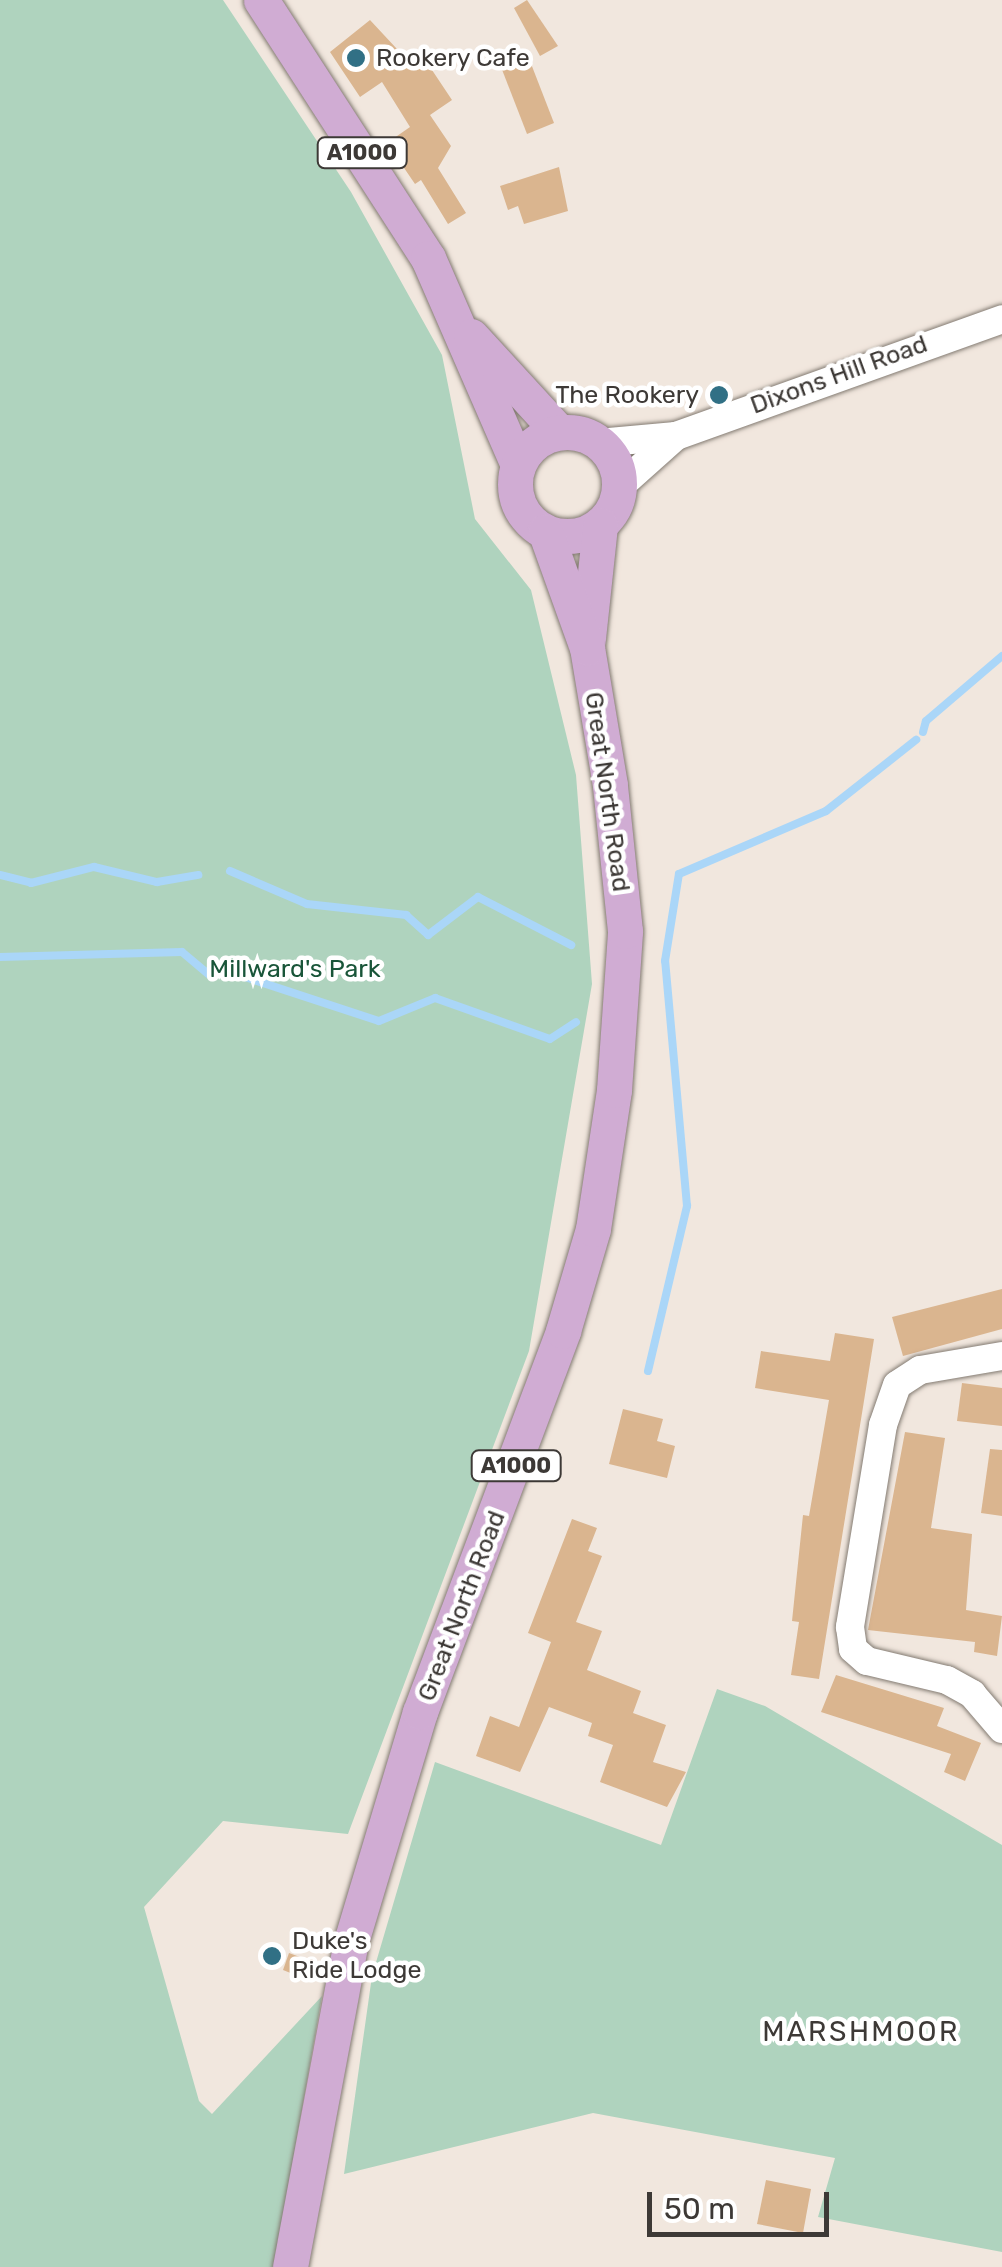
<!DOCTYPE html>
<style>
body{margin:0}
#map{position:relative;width:1002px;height:2267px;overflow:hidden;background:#f1e7de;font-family:Rubik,sans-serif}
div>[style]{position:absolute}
.green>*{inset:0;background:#afd3be}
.stream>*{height:8px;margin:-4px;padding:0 4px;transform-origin:4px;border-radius:4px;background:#aad6f8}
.building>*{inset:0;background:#dab58f}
.roads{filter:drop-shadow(0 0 2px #837b72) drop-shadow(0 0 2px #837b72)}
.minor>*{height:28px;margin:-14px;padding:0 14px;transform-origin:14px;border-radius:14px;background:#fff}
.major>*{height:35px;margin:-17.5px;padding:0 17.5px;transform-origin:17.5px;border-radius:17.5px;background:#d0acd3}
.major>.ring{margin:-17.5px;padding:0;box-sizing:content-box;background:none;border:35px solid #d0acd3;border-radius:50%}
.dots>*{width:28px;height:28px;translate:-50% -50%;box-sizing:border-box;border:5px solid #fff;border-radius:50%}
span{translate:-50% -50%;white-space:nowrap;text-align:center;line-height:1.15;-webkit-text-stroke:9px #fff;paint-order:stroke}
.shield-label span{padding:2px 8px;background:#fff;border:2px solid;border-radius:8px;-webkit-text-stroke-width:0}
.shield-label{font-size:22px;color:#3d3936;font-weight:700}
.poi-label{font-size:25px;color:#3d3936}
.left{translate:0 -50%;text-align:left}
.right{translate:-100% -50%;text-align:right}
.street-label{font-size:25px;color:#3d3936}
.park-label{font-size:25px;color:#195539}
.neighbourhood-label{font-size:28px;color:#3d3936;letter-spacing:2.5px}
.scale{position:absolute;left:647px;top:2192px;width:182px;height:45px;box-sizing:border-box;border:5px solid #3d3936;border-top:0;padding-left:12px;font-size:30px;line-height:35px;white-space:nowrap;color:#3d3936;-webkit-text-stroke:8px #fff;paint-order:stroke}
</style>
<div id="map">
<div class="green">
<div style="clip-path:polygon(0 0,223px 0,351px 192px,442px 355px,475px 519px,531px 590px,576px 775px,592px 984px,529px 1351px,348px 1834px,223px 1821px,144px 1907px,199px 2101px,212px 2114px,322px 1996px,274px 2267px,0 2267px)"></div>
<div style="clip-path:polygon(717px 1689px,765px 1706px,1002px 1845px,1002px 2252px,818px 2217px,835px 2158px,593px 2113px,344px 2174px,372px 1976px,435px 1762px,661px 1845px)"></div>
</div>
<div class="stream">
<div style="left:923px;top:732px;width:11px;rotate:-75deg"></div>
<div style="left:926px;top:721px;width:100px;rotate:-40.5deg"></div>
<div style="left:230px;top:871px;width:84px;rotate:23.2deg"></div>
<div style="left:307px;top:904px;width:100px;rotate:6.3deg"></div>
<div style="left:406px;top:915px;width:30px;rotate:42deg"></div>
<div style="left:428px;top:935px;width:63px;rotate:-37.2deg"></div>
<div style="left:478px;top:897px;width:105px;rotate:27.3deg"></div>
<div style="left:0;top:875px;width:32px;rotate:14deg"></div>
<div style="left:31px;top:883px;width:65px;rotate:-14.3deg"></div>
<div style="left:94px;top:867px;width:65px;rotate:13.4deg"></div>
<div style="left:157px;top:882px;width:42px;rotate:-9.7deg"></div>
<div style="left:0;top:957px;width:182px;rotate:-1.6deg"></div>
<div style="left:182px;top:952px;width:34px;rotate:40deg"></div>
<div style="left:242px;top:976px;width:144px;rotate:18.2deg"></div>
<div style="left:379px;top:1021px;width:61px;rotate:-22.3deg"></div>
<div style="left:435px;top:998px;width:122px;rotate:19.6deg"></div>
<div style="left:550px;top:1039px;width:31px;rotate:-33deg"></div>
<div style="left:648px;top:1371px;width:170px;rotate:-76.7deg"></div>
<div style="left:687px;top:1206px;width:246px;rotate:-95.1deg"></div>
<div style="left:665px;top:961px;width:88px;rotate:-80.9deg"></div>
<div style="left:679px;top:874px;width:160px;rotate:-23.2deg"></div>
<div style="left:826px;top:811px;width:115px;rotate:-38.3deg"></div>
</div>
<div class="building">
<div style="clip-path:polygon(527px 0,558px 46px,540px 56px,514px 8px)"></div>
<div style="clip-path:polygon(370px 20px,410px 63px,422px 55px,452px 100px,430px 115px,451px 146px,438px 168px,466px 213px,448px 224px,421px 180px,415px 184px,387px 143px,410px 127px,382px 82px,360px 97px,330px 52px)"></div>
<div style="clip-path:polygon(528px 56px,554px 123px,527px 134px,501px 67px)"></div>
<div style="clip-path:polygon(559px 167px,568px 211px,524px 224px,518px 206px,508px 210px,500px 186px)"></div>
<div style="clip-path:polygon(1002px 1289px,1002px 1329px,903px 1356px,892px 1317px)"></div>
<div style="clip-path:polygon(835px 1333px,874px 1339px,819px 1679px,791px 1675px,799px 1622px,792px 1621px,803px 1515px,809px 1516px,829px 1400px,755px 1388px,761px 1351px,830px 1361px)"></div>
<div style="clip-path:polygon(962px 1383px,1002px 1388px,1002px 1426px,957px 1421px)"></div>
<div style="clip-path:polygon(623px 1409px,663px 1419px,657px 1441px,675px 1446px,667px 1478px,609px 1464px)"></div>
<div style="clip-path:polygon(905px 1432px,945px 1438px,931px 1528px,972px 1534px,966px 1610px,1002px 1616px,997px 1656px,974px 1652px,975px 1642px,868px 1630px)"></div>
<div style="clip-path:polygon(990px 1449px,1002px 1450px,1002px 1516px,981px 1513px)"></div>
<div style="clip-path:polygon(572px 1519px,597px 1528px,588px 1551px,602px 1556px,576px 1622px,602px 1631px,587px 1670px,641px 1691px,633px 1713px,666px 1725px,653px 1762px,686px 1772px,667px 1807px,600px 1782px,613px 1745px,588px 1736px,592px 1723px,549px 1707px,520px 1772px,476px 1756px,490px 1716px,519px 1727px,551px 1642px,528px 1633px)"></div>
<div style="clip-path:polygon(836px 1675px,944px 1708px,937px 1726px,981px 1743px,965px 1781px,944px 1772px,951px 1754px,821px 1712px)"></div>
<div style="clip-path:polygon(289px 1953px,319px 1964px,313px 1982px,283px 1970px)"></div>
<div style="clip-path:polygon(766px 2180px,811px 2189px,803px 2233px,757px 2224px)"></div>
</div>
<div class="roads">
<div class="minor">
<div style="left:598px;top:443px;width:78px;rotate:-5.1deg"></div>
<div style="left:676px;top:436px;width:346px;rotate:-19.7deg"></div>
<div style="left:619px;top:487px;width:76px;rotate:-41.8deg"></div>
<div style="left:1002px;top:1356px;width:83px;rotate:170.3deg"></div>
<div style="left:920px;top:1370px;width:27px;rotate:147deg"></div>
<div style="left:897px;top:1385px;width:42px;rotate:109.3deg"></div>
<div style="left:883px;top:1425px;width:205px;rotate:99.3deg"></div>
<div style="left:850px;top:1627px;width:22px;rotate:82deg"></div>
<div style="left:853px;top:1649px;width:18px;rotate:41deg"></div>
<div style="left:867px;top:1661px;width:82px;rotate:13.4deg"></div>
<div style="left:947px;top:1680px;width:29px;rotate:29deg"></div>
<div style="left:972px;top:1694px;width:46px;rotate:49.4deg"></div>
</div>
<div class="major">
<div style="left:261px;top:0;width:307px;rotate:57.1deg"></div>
<div style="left:428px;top:258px;width:226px;rotate:66.5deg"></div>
<div style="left:471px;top:336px;width:130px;rotate:47.5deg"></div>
<div class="ring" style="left:515px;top:432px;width:69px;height:69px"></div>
<div style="left:588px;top:638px;width:114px;rotate:-83.9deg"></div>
<div style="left:290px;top:2267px;width:328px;rotate:-79.4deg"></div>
<div style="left:350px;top:1945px;width:243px;rotate:-73.3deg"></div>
<div style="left:420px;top:1712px;width:407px;rotate:-69.4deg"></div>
<div style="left:563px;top:1331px;width:106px;rotate:-73.6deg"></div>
<div style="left:593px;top:1229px;width:141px;rotate:-81.4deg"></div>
<div style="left:614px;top:1090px;width:159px;rotate:-86deg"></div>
<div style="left:625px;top:931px;width:147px;rotate:-95.9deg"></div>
<div style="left:610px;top:785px;width:139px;rotate:-99.5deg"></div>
<div style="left:587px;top:648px;width:124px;rotate:-109.7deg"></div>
</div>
</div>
<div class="dots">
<div style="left:356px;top:58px;background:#317085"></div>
<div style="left:719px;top:395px;background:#317085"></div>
<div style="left:272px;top:1956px;background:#317085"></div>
</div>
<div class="shield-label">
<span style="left:362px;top:153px">A1000</span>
<span style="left:516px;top:1466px">A1000</span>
</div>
<div class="poi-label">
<span class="left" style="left:376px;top:58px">Rookery Cafe</span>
<span class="right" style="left:699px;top:395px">The Rookery</span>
<span class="left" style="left:292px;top:1956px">Duke's<br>Ride Lodge</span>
</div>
<div class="street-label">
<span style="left:839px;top:375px;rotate:-20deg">Dixons Hill Road</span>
<span style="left:607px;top:792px;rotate:82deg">Great North Road</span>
<span style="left:462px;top:1606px;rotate:-69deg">Great North Road</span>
</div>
<div class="park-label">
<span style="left:295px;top:969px">Millward's Park</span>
</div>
<div class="neighbourhood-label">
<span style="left:861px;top:2032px">MARSHMOOR</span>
</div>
<div class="scale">50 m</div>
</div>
